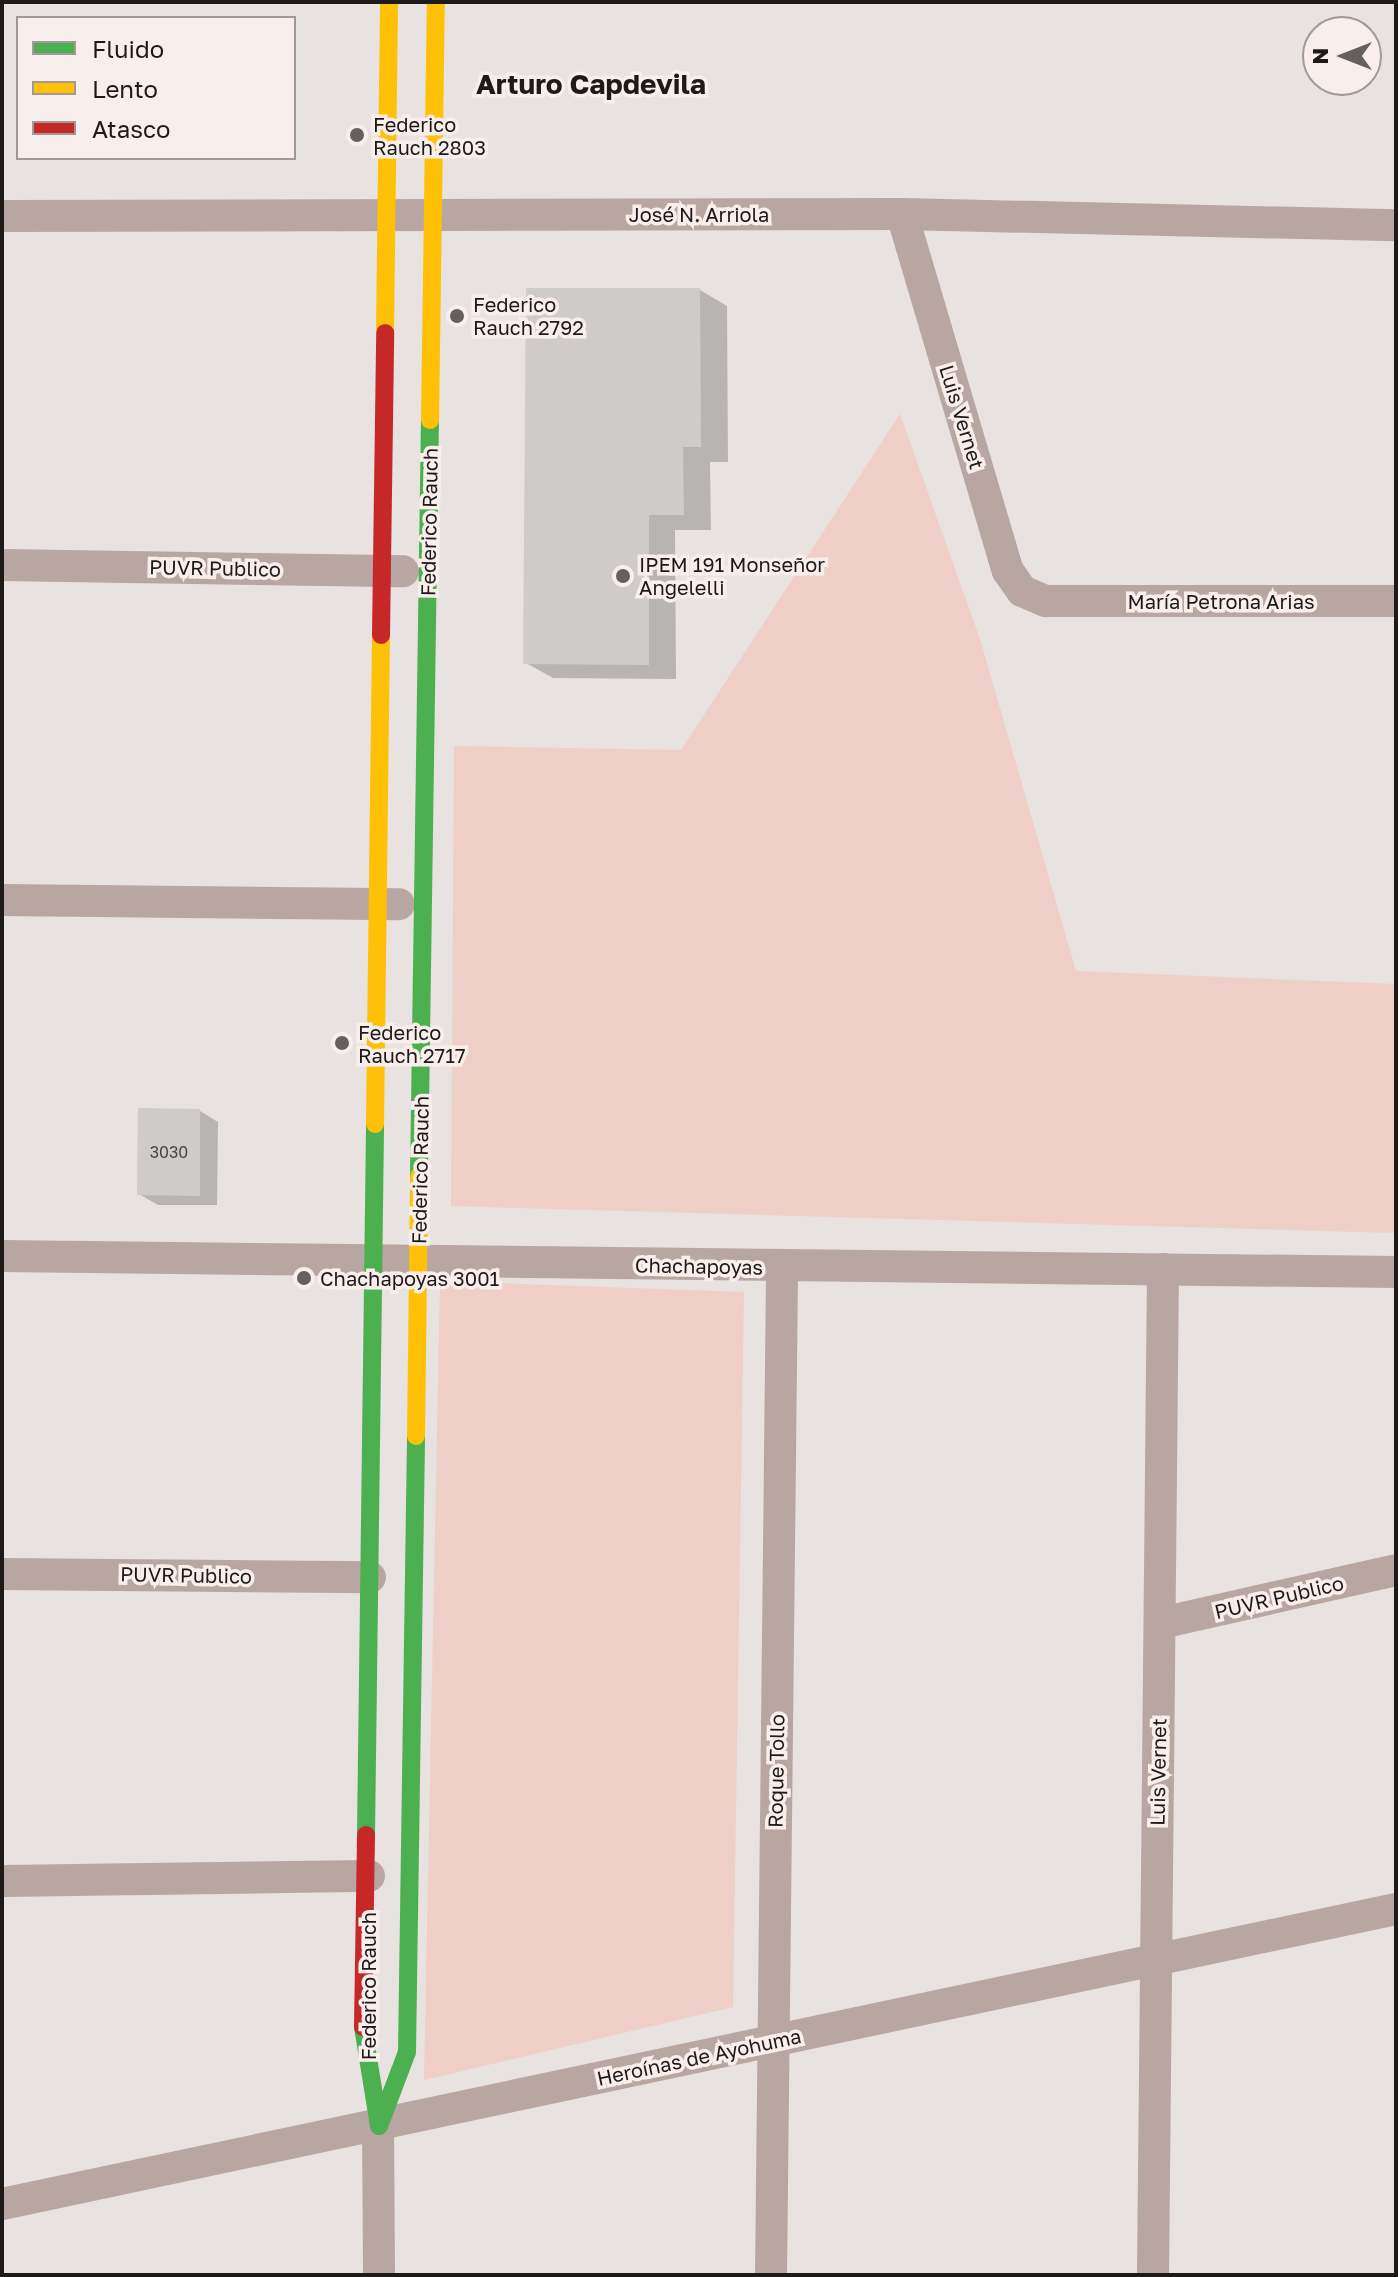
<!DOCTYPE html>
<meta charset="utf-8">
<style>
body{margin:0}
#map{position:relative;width:1398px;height:2277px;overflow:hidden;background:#e8e2e1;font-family:"Golos Text",sans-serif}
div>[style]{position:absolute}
.green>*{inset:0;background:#efcfc8}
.shadow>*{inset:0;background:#0003}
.building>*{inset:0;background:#cfcbca}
.street>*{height:32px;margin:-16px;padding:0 16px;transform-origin:16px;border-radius:16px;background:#b8a6a2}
.fast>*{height:18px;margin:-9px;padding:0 9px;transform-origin:9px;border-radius:9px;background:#4caf50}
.slow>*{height:18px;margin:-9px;padding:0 9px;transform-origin:9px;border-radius:9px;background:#ffc107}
.jam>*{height:18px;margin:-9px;padding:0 9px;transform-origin:9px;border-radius:9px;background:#c62828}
.dots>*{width:22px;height:22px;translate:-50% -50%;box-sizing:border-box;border:4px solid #f8eeec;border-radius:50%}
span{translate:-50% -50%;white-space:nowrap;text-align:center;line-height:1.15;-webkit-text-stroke:7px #f8eeec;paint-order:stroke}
.number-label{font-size:16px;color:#4a4646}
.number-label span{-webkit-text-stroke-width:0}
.poi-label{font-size:20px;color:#1e1a1a}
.left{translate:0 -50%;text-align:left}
.street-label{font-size:20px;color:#1e1a1a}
.district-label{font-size:28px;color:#1e1a1a;font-weight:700}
.frame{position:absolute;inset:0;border:4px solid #1e1a1a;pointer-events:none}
.legend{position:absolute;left:16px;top:16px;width:280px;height:144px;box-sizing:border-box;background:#f8eeec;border:2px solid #a19998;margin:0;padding:10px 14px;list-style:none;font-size:24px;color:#1e1a1a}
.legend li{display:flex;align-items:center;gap:16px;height:40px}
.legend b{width:40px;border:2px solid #a19998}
.north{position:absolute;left:1302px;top:16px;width:80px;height:80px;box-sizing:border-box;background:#f8eeec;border:2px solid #a19998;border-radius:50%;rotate:270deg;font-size:22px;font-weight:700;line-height:32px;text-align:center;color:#1e1a1a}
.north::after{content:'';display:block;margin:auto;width:28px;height:36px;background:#656060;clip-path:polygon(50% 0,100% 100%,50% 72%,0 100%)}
</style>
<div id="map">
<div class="green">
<div style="clip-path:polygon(900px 414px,980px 639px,1076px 971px,1396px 984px,1396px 1233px,451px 1206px,454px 746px,681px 750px)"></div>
<div style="clip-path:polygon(440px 1281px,744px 1292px,733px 2007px,424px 2080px)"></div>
</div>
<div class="shadow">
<div style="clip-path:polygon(700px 290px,727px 306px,728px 462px,710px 462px,711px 530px,675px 530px,676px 679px,553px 678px,526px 663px)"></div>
<div style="clip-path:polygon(200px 1111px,218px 1122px,217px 1205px,158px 1205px,139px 1194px)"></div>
</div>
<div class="building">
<div style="clip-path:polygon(526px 288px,700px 288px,701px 447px,683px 447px,684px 515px,649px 515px,649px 665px,523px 664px)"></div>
<div style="clip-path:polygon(138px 1108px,200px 1109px,200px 1196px,137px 1195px)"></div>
</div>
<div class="street">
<div style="left:902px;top:214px;width:372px;rotate:73.5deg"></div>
<div style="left:1008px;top:571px;width:24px;rotate:55deg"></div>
<div style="left:1022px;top:591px;width:26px;rotate:23deg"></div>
<div style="left:1046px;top:601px;width:350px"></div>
<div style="left:2px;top:216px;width:900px;rotate:-0.13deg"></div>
<div style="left:902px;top:214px;width:494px;rotate:1.3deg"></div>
<div style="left:2px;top:565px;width:401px;rotate:0.9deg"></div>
<div style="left:2px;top:900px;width:397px;rotate:0.6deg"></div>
<div style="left:2px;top:1256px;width:1394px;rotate:0.66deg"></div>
<div style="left:2px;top:1574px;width:368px;rotate:0.5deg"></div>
<div style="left:1161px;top:1623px;width:241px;rotate:-12.7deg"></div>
<div style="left:2px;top:1881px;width:367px;rotate:-0.8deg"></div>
<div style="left:378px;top:2126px;width:149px;rotate:89.6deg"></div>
<div style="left:2px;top:2204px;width:1425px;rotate:-11.95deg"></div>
<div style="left:771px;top:2275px;width:1008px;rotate:-89.37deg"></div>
<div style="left:1153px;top:2275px;width:1006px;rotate:-89.43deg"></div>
</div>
<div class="fast">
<div style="left:419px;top:1176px;width:756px;rotate:-89.17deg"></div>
<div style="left:366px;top:1835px;width:711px;rotate:-89.27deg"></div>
<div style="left:363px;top:2027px;width:100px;rotate:80.8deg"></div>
<div style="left:379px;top:2126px;width:79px;rotate:-69.3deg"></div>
<div style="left:407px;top:2052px;width:616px;rotate:-89.16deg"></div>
</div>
<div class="slow">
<div style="left:385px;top:333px;width:331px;rotate:-89.3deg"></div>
<div style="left:430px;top:420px;width:418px;rotate:-89.2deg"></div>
<div style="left:375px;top:1124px;width:489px;rotate:-89.3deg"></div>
<div style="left:416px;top:1436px;width:260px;rotate:-89.3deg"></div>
</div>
<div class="jam">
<div style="left:381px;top:635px;width:302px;rotate:-89.2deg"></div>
<div style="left:363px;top:2027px;width:192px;rotate:-89.1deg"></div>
</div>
<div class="dots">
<div style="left:357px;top:135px;background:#656060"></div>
<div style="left:457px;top:316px;background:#656060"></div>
<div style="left:623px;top:576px;background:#656060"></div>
<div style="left:342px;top:1043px;background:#656060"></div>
<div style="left:304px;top:1278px;background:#656060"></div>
</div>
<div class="number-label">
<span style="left:169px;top:1152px">3030</span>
</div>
<div class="poi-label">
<span class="left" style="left:373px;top:136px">Federico<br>Rauch 2803</span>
<span class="left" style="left:473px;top:316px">Federico<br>Rauch 2792</span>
<span class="left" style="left:639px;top:576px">IPEM 191 Monseñor<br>Angelelli</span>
<span class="left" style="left:358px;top:1044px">Federico<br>Rauch 2717</span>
<span class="left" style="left:320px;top:1278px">Chachapoyas 3001</span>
</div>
<div class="street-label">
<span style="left:699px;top:214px">José N. Arriola</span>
<span style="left:962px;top:417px;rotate:73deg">Luis Vernet</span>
<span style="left:429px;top:522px;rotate:-89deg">Federico Rauch</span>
<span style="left:215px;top:568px;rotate:1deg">PUVR Publico</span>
<span style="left:1221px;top:601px">María Petrona Arias</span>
<span style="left:420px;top:1170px;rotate:-89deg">Federico Rauch</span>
<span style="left:699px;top:1266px;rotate:1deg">Chachapoyas</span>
<span style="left:186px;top:1575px;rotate:1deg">PUVR Publico</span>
<span style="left:1279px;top:1597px;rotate:-13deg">PUVR Publico</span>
<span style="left:776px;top:1771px;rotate:-89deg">Roque Tollo</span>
<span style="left:1158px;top:1772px;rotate:-89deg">Luis Vernet</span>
<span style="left:368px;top:1986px;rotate:-90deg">Federico Rauch</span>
<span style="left:699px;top:2057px;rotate:-12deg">Heroínas de Ayohuma</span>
</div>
<div class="district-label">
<span style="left:591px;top:84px">Arturo Capdevila</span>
</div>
<div class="frame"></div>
<ul class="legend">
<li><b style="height:10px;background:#4caf50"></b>Fluido</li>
<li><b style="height:10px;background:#ffc107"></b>Lento</li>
<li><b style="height:10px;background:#c62828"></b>Atasco</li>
</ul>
<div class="north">N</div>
</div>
